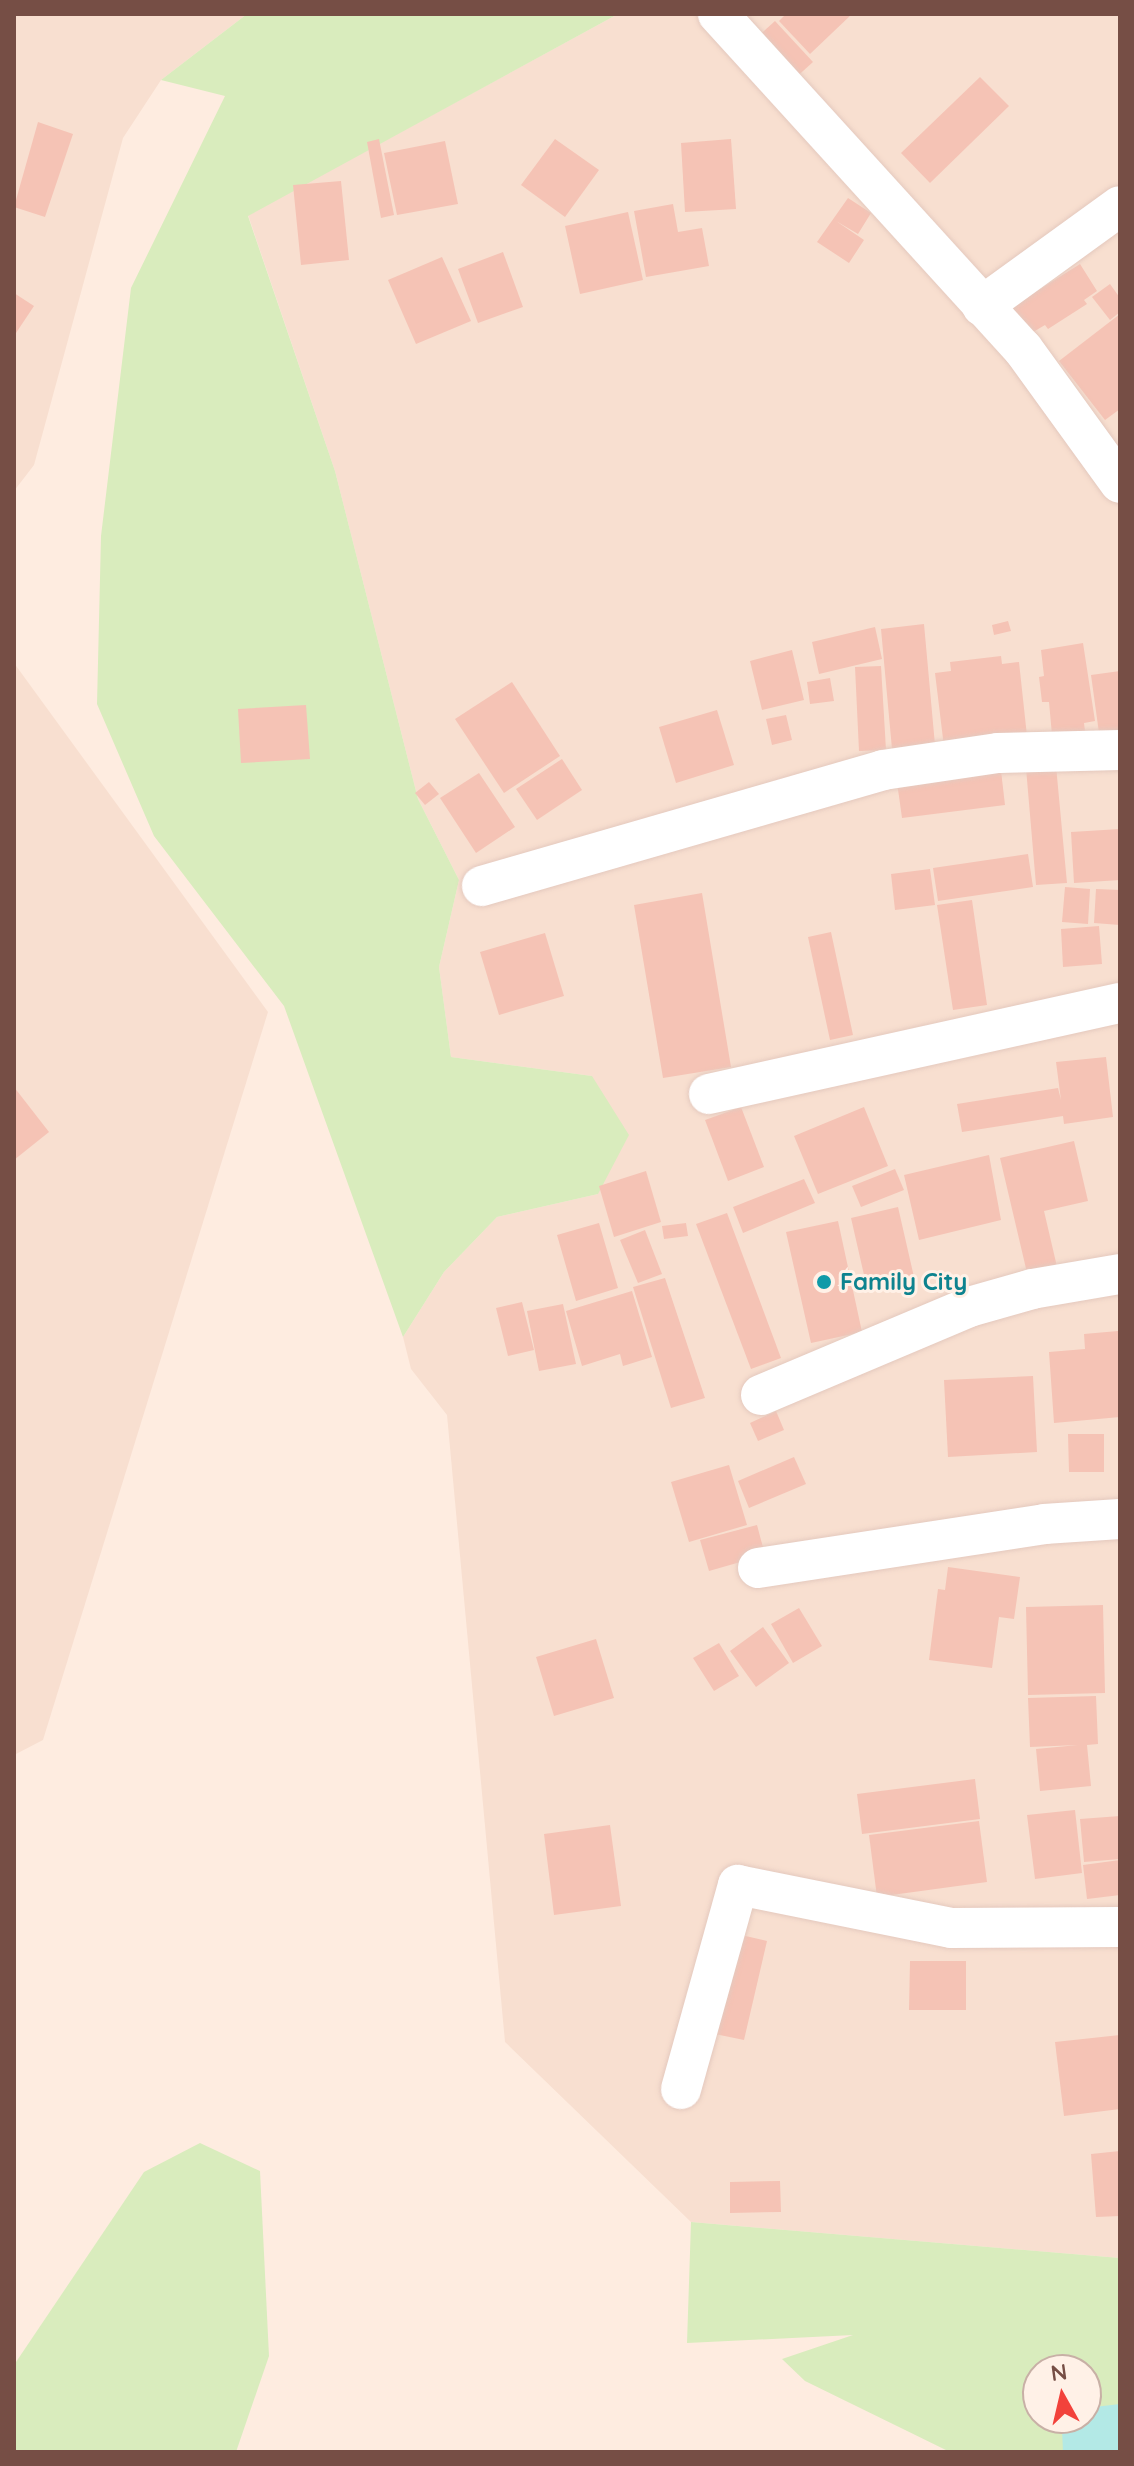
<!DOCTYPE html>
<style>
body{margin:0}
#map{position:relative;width:1134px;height:2466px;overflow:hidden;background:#feece0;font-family:Quicksand,sans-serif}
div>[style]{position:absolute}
.residential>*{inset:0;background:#f8dfd0}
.green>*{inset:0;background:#d9ecbd}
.water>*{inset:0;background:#b3e9e6}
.building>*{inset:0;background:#f5c3b5}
.roads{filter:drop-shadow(0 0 2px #e4c9be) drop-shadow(0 0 2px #e4c9be)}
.minor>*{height:40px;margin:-20px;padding:0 20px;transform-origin:20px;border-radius:20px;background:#fff}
.dots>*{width:22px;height:22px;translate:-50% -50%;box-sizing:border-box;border:4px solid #fff1e7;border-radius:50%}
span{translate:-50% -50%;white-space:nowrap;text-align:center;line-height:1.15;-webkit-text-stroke:6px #fff1e7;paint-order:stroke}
.culture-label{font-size:24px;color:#0d838f;font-weight:700}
.left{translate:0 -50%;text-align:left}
.frame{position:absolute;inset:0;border:16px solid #764e45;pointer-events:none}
.north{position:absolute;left:1022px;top:2354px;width:80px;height:80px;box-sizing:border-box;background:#fff1e7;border:2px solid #c8b0a6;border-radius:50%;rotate:352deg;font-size:22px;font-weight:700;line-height:32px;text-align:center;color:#764e45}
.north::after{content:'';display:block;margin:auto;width:28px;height:36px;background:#f2423b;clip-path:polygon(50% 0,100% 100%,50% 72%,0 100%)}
</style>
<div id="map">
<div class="residential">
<div style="clip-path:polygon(14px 14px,247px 14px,161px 80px,123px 138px,34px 465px,14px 491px)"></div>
<div style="clip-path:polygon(618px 14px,1120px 14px,1120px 2258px,691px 2222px,505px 2042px,447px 1415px,411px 1369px,403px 1337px,444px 1272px,497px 1217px,598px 1194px,592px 1076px,451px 1057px,439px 967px,459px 880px,418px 799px,335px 471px,248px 215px)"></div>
<div style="clip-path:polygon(14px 663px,268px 1012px,43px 1740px,14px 1755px)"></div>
</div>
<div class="green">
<div style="clip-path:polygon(247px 14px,618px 14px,248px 216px,335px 471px,418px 799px,459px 880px,439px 967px,451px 1057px,592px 1076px,629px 1135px,598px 1194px,497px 1217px,444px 1272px,403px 1337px,284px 1006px,154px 836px,97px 704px,101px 536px,131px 288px,225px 96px,161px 80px)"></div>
<div style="clip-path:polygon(200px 2143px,260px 2171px,269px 2356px,236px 2452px,14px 2452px,14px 2365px,144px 2172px)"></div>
<div style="clip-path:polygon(evenodd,691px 2222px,1120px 2258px,1120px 2452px,950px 2452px,805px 2381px,782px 2359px,853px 2335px,687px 2343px,691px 2222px,1038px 2370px,1086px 2370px,1086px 2418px,1038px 2418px,1038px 2370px)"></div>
</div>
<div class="water">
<div style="clip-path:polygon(1120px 2404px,1120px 2452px,1063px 2452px,1062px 2429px,1068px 2418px,1086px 2418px,1086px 2408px)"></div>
</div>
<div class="building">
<div style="clip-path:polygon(786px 14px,852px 14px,810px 54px,779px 21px)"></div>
<div style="clip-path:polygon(775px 21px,813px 62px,792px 81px,754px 40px)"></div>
<div style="clip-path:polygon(980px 77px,1009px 106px,930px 183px,901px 153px)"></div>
<div style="clip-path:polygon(38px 122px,73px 134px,45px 217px,14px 207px)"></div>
<div style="clip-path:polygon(379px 139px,394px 215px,381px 218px,367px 142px)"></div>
<div style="clip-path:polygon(555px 139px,599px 170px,565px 217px,521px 185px)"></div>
<div style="clip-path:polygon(731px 139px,736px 209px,685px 212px,681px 143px)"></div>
<div style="clip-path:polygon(445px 141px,458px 204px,397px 215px,384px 153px)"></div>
<div style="clip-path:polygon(341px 181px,349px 260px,301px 265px,293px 185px)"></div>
<div style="clip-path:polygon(848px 198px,871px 213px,858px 234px,836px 221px,864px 240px,849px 263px,817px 242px)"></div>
<div style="clip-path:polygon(673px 204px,678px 232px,702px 228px,709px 266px,646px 277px,634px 211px)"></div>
<div style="clip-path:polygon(628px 212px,643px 280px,580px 294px,565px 226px)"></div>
<div style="clip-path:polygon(503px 252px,523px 307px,478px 323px,458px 269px)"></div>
<div style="clip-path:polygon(442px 257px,471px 321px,416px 344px,388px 280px)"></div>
<div style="clip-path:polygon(1080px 264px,1097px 291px,1084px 300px,1087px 304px,1048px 329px,1045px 325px,1028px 335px,1010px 308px)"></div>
<div style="clip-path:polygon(1110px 284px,1120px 298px,1120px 312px,1110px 320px,1092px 297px)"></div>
<div style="clip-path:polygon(14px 293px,34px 306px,14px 336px)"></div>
<div style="clip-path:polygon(1120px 314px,1120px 409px,1105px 420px,1059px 361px)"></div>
<div style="clip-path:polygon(1008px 621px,1011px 631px,994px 635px,992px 625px)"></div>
<div style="clip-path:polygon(924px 624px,936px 756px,893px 760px,881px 629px)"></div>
<div style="clip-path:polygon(875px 627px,882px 659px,819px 674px,812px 642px)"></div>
<div style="clip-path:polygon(1083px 643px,1095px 721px,1084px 723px,1086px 740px,1053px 746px,1049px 702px,1042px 702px,1039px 677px,1044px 676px,1041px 650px)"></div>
<div style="clip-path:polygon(792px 650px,804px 700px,762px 710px,750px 661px)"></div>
<div style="clip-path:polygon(1001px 656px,1002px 664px,1019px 662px,1027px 736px,944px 747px,935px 673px,951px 671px,950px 662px)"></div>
<div style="clip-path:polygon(881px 666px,886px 750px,859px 751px,855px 667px)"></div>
<div style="clip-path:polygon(1120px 671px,1120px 730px,1099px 733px,1091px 675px)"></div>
<div style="clip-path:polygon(830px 678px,834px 701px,810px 704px,807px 682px)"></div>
<div style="clip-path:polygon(512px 682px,560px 756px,504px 793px,455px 719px)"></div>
<div style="clip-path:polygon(306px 705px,310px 759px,241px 763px,238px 709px)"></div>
<div style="clip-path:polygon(717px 710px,734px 765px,676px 783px,659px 727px)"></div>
<div style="clip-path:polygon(786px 715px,792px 740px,772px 745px,766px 719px)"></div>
<div style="clip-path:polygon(562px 759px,582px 790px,537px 820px,516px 789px)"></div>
<div style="clip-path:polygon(1000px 762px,1005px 805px,902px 818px,896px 775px)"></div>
<div style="clip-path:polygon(1056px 766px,1067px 883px,1036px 885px,1026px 768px)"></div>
<div style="clip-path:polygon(479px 773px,515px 827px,476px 853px,440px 798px)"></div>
<div style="clip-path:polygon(429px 782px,439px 794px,425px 805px,415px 793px)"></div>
<div style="clip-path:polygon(1120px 829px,1120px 880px,1074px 883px,1071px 832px)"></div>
<div style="clip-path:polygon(1028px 854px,1033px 887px,938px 901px,933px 868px)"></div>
<div style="clip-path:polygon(930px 869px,935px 905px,895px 910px,891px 874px)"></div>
<div style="clip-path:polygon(1065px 887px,1090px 889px,1088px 924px,1062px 922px)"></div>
<div style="clip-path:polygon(1096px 889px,1120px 890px,1120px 925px,1094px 923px)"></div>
<div style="clip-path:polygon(702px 893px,731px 1067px,663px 1078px,634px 905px)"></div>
<div style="clip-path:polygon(972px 900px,987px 1005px,953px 1010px,937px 905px)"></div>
<div style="clip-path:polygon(1099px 926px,1102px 964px,1063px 967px,1061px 929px)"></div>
<div style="clip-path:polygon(831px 932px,853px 1035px,830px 1040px,808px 937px)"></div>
<div style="clip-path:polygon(545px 933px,564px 996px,499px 1015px,480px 952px)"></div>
<div style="clip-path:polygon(1106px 1057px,1113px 1117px,1064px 1124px,1063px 1116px,962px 1132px,957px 1104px,1058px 1088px,1061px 1100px,1056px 1062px)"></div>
<div style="clip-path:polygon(14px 1087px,49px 1132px,14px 1160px)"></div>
<div style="clip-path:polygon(741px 1107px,764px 1167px,728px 1181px,705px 1120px)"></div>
<div style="clip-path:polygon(864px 1107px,888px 1166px,818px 1194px,794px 1136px)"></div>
<div style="clip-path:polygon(1074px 1141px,1088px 1201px,1044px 1211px,1058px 1271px,1028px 1277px,1000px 1158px)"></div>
<div style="clip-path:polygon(989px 1155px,1001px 1220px,919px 1240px,904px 1175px)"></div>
<div style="clip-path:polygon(895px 1169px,904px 1190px,861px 1207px,852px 1186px)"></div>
<div style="clip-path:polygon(646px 1171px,661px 1222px,614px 1237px,599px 1186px)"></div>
<div style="clip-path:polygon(804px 1179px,815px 1203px,743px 1233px,733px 1207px)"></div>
<div style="clip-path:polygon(898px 1207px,914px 1277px,867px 1288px,851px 1218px)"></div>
<div style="clip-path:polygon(727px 1213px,781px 1358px,751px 1369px,696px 1224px)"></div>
<div style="clip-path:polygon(838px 1221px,862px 1332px,811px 1343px,786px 1232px)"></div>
<div style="clip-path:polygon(599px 1223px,618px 1288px,576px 1301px,557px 1235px)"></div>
<div style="clip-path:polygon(686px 1223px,688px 1236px,664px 1239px,662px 1226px)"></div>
<div style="clip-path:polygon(645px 1230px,662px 1274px,638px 1283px,620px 1240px)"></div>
<div style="clip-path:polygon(665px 1278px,705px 1398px,671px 1408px,633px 1287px)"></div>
<div style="clip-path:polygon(632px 1291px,652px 1357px,623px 1366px,620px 1354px,582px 1366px,566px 1311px)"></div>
<div style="clip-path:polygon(522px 1302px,534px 1350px,508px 1356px,496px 1308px)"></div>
<div style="clip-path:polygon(563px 1304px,576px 1364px,539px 1371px,527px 1311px)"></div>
<div style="clip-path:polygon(1118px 1331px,1120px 1417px,1054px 1423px,1049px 1352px,1085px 1349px,1084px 1334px)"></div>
<div style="clip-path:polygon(1033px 1376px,1037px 1452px,948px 1457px,944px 1380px)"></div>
<div style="clip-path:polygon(776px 1411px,784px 1430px,758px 1441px,750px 1423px)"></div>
<div style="clip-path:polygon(1068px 1434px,1104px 1434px,1104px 1472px,1069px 1472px)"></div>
<div style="clip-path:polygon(794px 1457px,806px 1484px,749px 1508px,738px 1481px)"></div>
<div style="clip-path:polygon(729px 1465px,747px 1525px,689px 1542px,671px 1482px)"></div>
<div style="clip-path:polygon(757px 1525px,765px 1555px,709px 1571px,700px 1540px)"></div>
<div style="clip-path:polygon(948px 1567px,1020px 1577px,1014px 1619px,999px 1617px,992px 1668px,929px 1660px,938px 1589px,945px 1590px)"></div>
<div style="clip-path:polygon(1103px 1605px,1105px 1693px,1028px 1695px,1026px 1607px)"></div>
<div style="clip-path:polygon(799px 1608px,822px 1646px,793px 1663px,771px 1624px)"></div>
<div style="clip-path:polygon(763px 1627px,789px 1663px,756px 1687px,730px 1651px)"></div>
<div style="clip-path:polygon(596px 1639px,614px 1698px,554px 1716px,536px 1657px)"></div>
<div style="clip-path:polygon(719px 1643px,739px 1676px,714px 1691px,693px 1658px)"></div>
<div style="clip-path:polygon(1096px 1696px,1098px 1744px,1087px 1745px,1091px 1786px,1040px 1791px,1036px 1749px,1078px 1745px,1030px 1747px,1028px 1698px)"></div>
<div style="clip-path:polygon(975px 1779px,980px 1819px,862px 1834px,857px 1794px)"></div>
<div style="clip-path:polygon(1075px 1810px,1082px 1873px,1035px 1879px,1027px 1815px)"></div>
<div style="clip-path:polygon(1120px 1816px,1120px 1859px,1084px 1862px,1080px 1819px)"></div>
<div style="clip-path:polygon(979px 1821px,987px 1882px,877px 1897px,869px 1835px)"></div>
<div style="clip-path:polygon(610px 1825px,621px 1906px,554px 1915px,544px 1834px)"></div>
<div style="clip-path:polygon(1120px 1860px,1120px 1895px,1087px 1899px,1083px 1865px)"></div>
<div style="clip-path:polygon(737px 1934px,767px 1941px,744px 2040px,715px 2034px)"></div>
<div style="clip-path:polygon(910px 1961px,966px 1961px,966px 2010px,909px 2010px)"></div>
<div style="clip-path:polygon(1120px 2035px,1120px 2109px,1064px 2116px,1055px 2042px)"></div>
<div style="clip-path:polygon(1120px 2151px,1120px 2216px,1096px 2217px,1091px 2154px)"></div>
<div style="clip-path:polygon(780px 2181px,781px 2212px,730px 2213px,730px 2182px)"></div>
</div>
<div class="roads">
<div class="minor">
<div style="left:718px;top:14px;width:453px;rotate:47.7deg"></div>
<div style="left:1023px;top:349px;width:165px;rotate:54.1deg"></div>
<div style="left:982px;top:306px;width:170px;rotate:-35.9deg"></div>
<div style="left:482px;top:886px;width:417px;rotate:-16.1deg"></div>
<div style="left:883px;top:770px;width:116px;rotate:-8.4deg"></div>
<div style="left:998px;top:753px;width:122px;rotate:-1.4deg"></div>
<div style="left:709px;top:1094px;width:421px;rotate:-12.5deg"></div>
<div style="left:761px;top:1395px;width:226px;rotate:-22.9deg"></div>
<div style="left:969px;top:1307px;width:66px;rotate:-15.9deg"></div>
<div style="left:1032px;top:1289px;width:89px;rotate:-9.7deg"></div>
<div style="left:758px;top:1568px;width:289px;rotate:-8.7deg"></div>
<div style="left:1044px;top:1524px;width:76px;rotate:-3.8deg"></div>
<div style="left:681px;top:2089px;width:212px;rotate:-74.4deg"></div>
<div style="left:738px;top:1885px;width:217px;rotate:11.4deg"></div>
<div style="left:951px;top:1928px;width:169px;rotate:-0.3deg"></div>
</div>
</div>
<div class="dots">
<div style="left:824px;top:1282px;background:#0f9aa8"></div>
</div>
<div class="culture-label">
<span class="left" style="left:840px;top:1282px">Family City</span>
</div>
<div class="frame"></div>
<div class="north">N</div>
</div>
